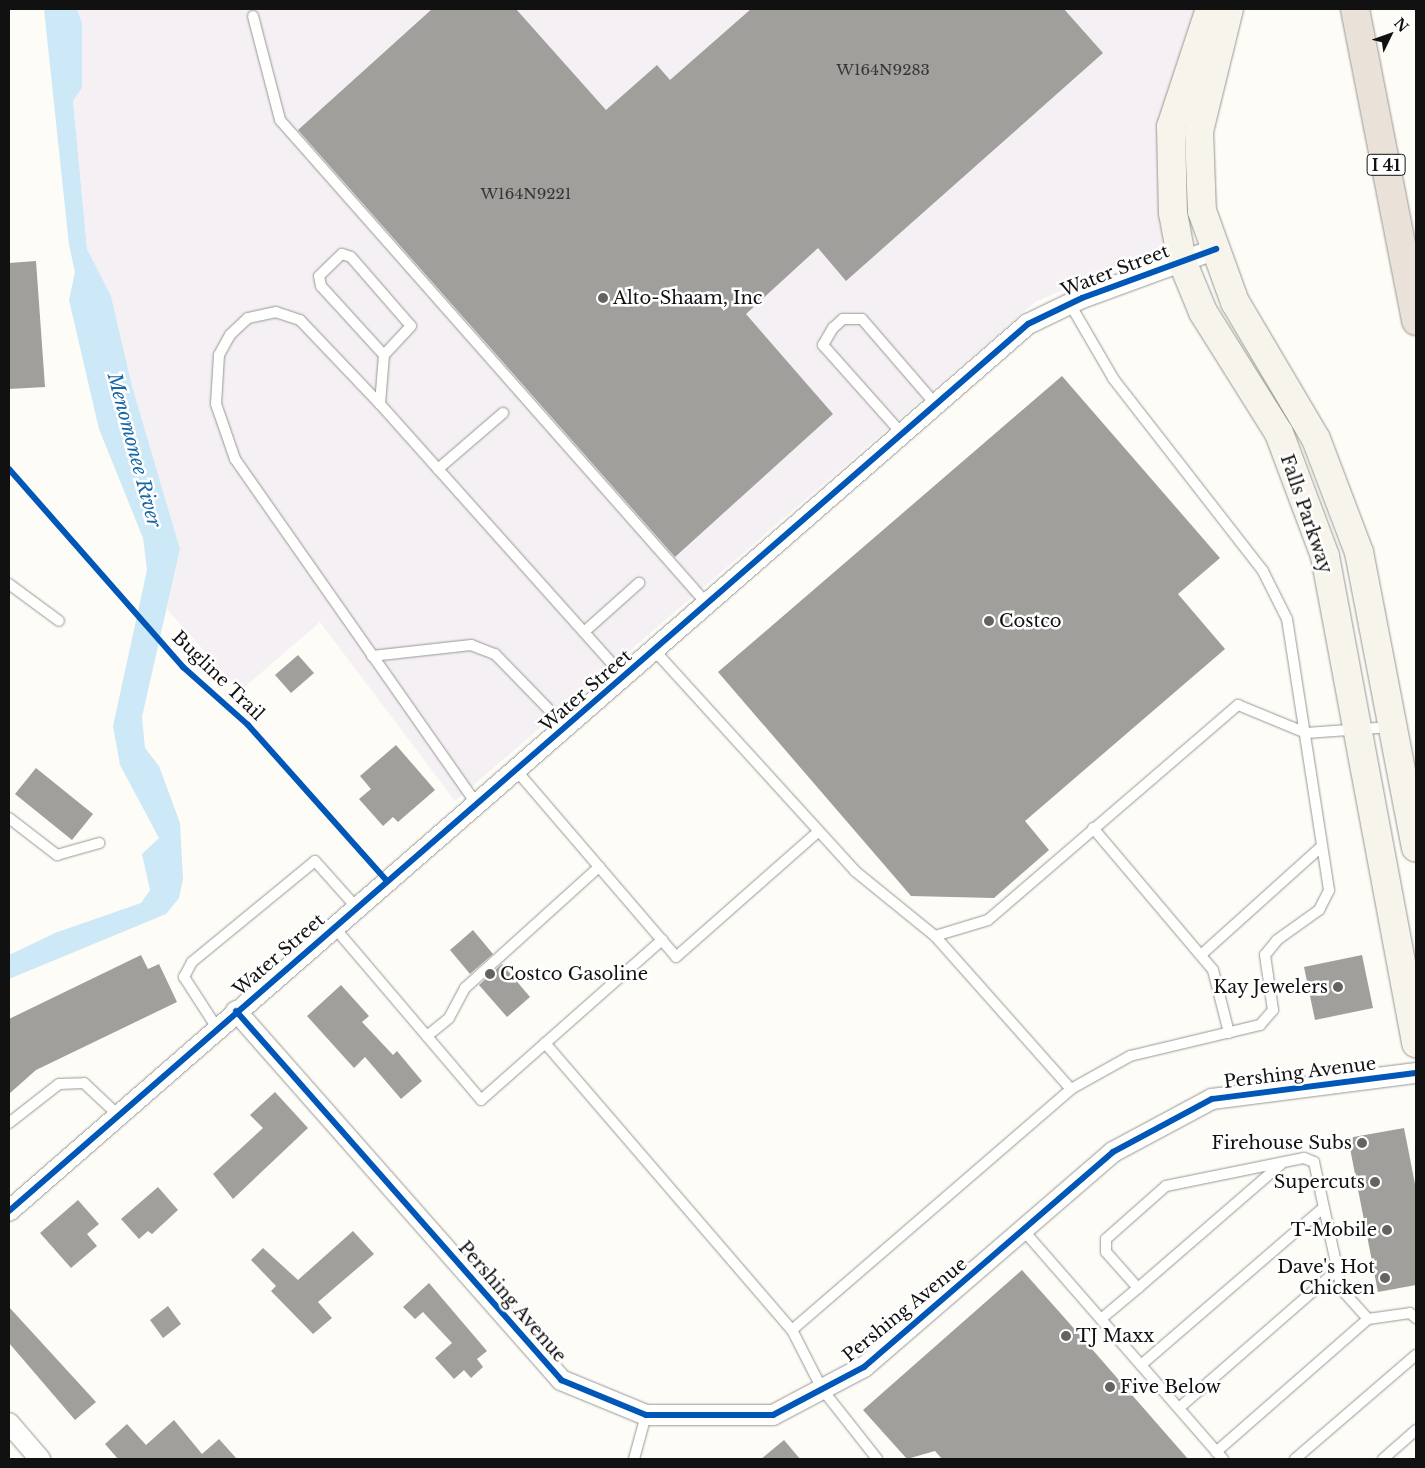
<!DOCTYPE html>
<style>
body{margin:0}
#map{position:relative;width:1425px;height:1468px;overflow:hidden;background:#fdfcf7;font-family:"Libre Baskerville",serif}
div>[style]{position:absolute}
.industrial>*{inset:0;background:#f5f0f3}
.water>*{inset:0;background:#cde8f7}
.building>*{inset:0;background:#a19f9c}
.roads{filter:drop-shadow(0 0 1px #979795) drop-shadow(0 0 1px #979795)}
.lane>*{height:10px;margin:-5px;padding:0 5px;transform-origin:5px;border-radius:5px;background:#fffffe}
.street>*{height:20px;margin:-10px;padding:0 10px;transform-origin:10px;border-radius:10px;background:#fffffe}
.secondary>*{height:28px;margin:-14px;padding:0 14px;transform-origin:14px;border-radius:14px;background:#f6f4eb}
.highway>*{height:28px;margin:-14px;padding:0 14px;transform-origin:14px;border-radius:14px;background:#eae1d8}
.cycleway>*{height:6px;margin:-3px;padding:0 3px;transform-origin:3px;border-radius:3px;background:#0057b8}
.dots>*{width:14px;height:14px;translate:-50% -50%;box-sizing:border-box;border:2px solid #fff;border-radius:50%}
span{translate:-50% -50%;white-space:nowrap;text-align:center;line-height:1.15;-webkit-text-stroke:5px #fff;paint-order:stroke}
.number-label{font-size:15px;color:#353434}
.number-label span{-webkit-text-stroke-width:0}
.shield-label span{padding:1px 4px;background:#fff;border:1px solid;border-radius:4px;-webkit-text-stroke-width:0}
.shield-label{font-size:16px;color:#111;font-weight:700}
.street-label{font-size:18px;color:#111}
.poi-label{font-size:18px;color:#111}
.left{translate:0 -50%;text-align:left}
.right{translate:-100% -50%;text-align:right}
.water-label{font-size:19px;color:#1768a6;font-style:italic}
.frame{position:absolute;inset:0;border:10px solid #111;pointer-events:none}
.north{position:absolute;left:1365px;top:10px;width:50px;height:50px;-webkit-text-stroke:4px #fff;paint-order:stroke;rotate:48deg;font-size:14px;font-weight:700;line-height:20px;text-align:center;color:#111}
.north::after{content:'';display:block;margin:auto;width:18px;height:22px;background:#111;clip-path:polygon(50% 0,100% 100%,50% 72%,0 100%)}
</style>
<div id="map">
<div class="industrial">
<div style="clip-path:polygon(77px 9px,1197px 9px,1166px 238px,1158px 248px,1035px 302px,455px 801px,320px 622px,240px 691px,167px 609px,180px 549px,132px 386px,111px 296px,87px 249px,73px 101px,82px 88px)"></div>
</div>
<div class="water">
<div style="clip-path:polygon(44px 9px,77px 9px,82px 23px,82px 88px,73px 101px,87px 249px,111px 296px,132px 386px,180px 549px,142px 717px,145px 748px,159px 766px,180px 823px,183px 879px,179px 898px,166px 914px,9px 979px,9px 955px,55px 933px,141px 903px,150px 890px,142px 854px,159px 838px,120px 765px,113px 726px,147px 570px,143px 538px,99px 429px,69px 300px,75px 272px,69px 245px)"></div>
</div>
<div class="building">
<div style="clip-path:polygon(432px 9px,516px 9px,606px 110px,657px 65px,670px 80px,751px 9px,1064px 9px,1103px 53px,846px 281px,818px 248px,746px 314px,833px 414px,675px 557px,298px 130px)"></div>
<div style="clip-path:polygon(36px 261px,45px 387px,9px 389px,9px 263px)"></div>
<div style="clip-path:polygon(1062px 376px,1220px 558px,1178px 594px,1225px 649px,1025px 821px,1049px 850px,994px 898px,911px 896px,718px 672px)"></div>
<div style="clip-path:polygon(298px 655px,314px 673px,291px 693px,275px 675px)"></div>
<div style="clip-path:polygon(396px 745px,435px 790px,398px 822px,393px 817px,383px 826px,359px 799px,371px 789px,360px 776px)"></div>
<div style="clip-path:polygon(36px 768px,93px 814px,72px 840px,15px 794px)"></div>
<div style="clip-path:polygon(473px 930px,493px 954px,470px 974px,450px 950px)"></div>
<div style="clip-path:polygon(141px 955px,148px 969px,159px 964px,177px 1002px,36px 1070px,9px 1094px,9px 1019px)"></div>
<div style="clip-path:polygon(1362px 955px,1373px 1008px,1315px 1020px,1304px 967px)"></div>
<div style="clip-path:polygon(502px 964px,530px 997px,507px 1017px,479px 985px)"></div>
<div style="clip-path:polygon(341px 985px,369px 1016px,362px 1022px,393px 1055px,397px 1051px,422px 1081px,401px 1099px,365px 1057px,354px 1068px,307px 1016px)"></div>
<div style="clip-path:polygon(275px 1092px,308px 1128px,233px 1199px,213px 1174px,263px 1128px,250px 1115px)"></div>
<div style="clip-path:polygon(1404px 1128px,1416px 1189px,1416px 1285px,1378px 1292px,1348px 1138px)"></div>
<div style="clip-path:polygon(158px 1187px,178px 1210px,152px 1234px,148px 1231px,139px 1239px,121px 1219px)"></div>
<div style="clip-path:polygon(78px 1200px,99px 1224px,87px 1234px,97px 1246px,71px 1268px,40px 1233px)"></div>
<div style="clip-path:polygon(353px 1231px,374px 1254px,318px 1302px,332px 1318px,313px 1334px,271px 1291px,276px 1286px,251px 1260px,263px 1248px,298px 1280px)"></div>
<div style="clip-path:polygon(1022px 1270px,1070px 1324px,1188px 1459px,942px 1459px,935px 1451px,907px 1459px,863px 1410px)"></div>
<div style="clip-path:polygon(429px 1283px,487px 1351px,477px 1359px,483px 1367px,471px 1378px,464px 1370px,454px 1379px,435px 1358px,452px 1343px,423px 1312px,415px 1319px,403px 1307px)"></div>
<div style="clip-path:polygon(168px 1306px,181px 1324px,163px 1338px,150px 1320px)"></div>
<div style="clip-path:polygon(9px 1307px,96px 1402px,75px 1420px,9px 1343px)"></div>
<div style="clip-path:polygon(174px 1420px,202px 1454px,219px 1439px,237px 1459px,118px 1459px,105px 1444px,127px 1424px,146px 1445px)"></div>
<div style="clip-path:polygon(784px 1440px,800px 1459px,761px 1459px)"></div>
</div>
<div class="roads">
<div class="lane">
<div style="left:253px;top:16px;width:107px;rotate:75.4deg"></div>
<div style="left:280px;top:120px;width:647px;rotate:48.57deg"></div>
<div style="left:384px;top:355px;width:93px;rotate:-132.4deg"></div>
<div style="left:321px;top:286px;width:10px;rotate:-101deg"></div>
<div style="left:319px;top:276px;width:32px;rotate:-44deg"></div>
<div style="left:342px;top:254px;width:9px;rotate:18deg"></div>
<div style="left:351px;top:257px;width:91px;rotate:49deg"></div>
<div style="left:411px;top:326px;width:40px;rotate:133deg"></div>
<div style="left:384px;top:355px;width:49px;rotate:94.7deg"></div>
<div style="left:380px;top:404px;width:366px;rotate:48.2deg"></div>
<div style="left:380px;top:404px;width:116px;rotate:-133.6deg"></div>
<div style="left:300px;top:320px;width:25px;rotate:-162deg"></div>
<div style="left:276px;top:312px;width:29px;rotate:168deg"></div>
<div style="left:248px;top:318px;width:25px;rotate:137deg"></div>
<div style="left:230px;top:335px;width:23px;rotate:119deg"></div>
<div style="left:219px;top:355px;width:49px;rotate:93.5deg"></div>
<div style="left:216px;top:404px;width:58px;rotate:70.9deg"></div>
<div style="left:235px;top:459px;width:421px;rotate:55deg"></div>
<div style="left:904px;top:436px;width:122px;rotate:-131.7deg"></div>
<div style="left:823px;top:345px;width:20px;rotate:-60deg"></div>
<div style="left:833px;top:328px;width:13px;rotate:-42deg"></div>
<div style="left:843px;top:319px;width:19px"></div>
<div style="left:862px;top:319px;width:115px;rotate:49.2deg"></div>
<div style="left:438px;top:469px;width:86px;rotate:-40.7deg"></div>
<div style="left:9px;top:584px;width:62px;rotate:36.5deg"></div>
<div style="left:584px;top:632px;width:74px;rotate:-41.7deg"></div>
<div style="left:655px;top:651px;width:297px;rotate:47.7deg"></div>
<div style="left:855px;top:871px;width:103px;rotate:39.1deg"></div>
<div style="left:935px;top:936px;width:205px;rotate:48.4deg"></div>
<div style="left:372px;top:656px;width:100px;rotate:-6.3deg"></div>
<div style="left:471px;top:645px;width:26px;rotate:21deg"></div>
<div style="left:495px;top:654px;width:102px;rotate:45.8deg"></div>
<div style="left:516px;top:770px;width:246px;rotate:49.4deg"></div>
<div style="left:676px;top:957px;width:189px;rotate:-41.4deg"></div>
<div style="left:9px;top:818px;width:61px;rotate:37.6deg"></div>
<div style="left:57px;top:855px;width:44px;rotate:-15.9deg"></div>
<div style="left:1093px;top:828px;width:186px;rotate:49.8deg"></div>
<div style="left:1213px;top:970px;width:65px;rotate:75.7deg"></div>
<div style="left:334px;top:927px;width:227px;rotate:49.6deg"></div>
<div style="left:481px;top:1100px;width:242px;rotate:-41.5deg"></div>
<div style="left:935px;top:936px;width:55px;rotate:-16.8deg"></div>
<div style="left:988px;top:920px;width:330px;rotate:-40.7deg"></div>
<div style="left:1238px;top:705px;width:74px;rotate:22.4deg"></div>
<div style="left:1306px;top:733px;width:85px;rotate:-4deg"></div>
<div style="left:1202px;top:954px;width:161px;rotate:-42deg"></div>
<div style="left:217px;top:1028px;width:61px;rotate:-122.9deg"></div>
<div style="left:184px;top:977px;width:17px;rotate:-62deg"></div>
<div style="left:192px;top:962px;width:159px;rotate:-39.4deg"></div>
<div style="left:315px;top:861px;width:63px;rotate:48.2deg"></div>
<div style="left:427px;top:1036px;width:28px;rotate:-39deg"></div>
<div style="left:449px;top:1018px;width:34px;rotate:-62deg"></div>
<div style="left:465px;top:988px;width:181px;rotate:-42.1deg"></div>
<div style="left:545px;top:1043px;width:379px;rotate:49.3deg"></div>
<div style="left:792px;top:1330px;width:66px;rotate:63deg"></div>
<div style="left:822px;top:1389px;width:89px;rotate:51.8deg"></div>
<div style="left:9px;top:1123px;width:63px;rotate:-38deg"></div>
<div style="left:59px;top:1084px;width:25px;rotate:-2deg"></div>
<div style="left:84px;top:1083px;width:47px;rotate:43.3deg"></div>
<div style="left:1024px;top:1231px;width:303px;rotate:48.9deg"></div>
<div style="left:1138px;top:1288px;width:189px;rotate:-40.9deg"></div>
<div style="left:1101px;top:1319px;width:48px;rotate:-40deg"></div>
<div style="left:1138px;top:1288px;width:48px;rotate:-131.6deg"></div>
<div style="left:1106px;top:1252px;width:13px;rotate:-90deg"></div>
<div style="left:1106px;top:1239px;width:80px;rotate:-41.5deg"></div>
<div style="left:1166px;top:1186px;width:141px;rotate:-11.5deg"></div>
<div style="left:1304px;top:1158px;width:11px;rotate:22deg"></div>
<div style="left:1314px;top:1162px;width:131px;rotate:77.7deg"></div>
<div style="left:1342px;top:1290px;width:39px;rotate:48deg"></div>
<div style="left:1368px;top:1319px;width:42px;rotate:-8.1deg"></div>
<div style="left:1410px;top:1313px;width:8px;rotate:40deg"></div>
<div style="left:792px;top:1330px;width:369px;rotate:-40.8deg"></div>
<div style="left:1071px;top:1089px;width:68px;rotate:-29.2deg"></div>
<div style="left:1130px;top:1056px;width:134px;rotate:-13.4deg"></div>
<div style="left:1260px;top:1025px;width:20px;rotate:-49deg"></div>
<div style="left:1273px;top:1010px;width:56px;rotate:-98.3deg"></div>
<div style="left:1265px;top:955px;width:19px;rotate:-51deg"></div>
<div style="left:1277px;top:940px;width:52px;rotate:-35.5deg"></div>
<div style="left:1319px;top:910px;width:22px;rotate:-63deg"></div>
<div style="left:1329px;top:890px;width:274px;rotate:-98.8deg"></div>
<div style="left:1287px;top:619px;width:54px;rotate:-116.6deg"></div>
<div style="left:1263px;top:571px;width:244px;rotate:-127.9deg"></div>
<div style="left:1113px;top:378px;width:86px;rotate:-120.2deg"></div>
<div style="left:1141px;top:1365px;width:240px;rotate:-40.8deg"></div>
<div style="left:1179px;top:1408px;width:207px;rotate:-41.1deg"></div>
<div style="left:1216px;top:1452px;width:202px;rotate:-41.2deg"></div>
<div style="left:634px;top:1459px;width:46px;rotate:-74.7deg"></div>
<div style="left:1295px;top:1459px;width:160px;rotate:-40.7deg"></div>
<div style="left:1383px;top:1459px;width:44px;rotate:-41.3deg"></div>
</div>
<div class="street">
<div style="left:236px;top:1011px;width:492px;rotate:48.6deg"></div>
<div style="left:561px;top:1380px;width:92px;rotate:22.4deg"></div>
<div style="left:646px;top:1415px;width:127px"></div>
<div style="left:773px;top:1415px;width:103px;rotate:-27.8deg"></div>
<div style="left:864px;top:1367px;width:329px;rotate:-40.8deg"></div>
<div style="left:1113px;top:1152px;width:112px;rotate:-28.2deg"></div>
<div style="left:1212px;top:1099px;width:206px;rotate:-7.3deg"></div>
<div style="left:9px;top:1211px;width:1351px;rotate:-41.04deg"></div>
<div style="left:1028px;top:324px;width:60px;rotate:-25.7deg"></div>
<div style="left:1082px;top:298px;width:143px;rotate:-20.1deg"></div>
<div style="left:9px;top:1423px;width:48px;rotate:49.3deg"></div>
</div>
<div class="secondary">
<div style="left:1210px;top:9px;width:124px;rotate:108.3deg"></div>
<div style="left:1171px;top:127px;width:86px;rotate:88.7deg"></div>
<div style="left:1173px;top:213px;width:49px;rotate:79.4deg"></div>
<div style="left:1182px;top:261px;width:55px;rotate:67.6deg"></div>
<div style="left:1203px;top:312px;width:143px;rotate:57.9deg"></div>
<div style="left:1279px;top:433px;width:131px;rotate:69.5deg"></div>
<div style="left:1325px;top:556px;width:496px;rotate:79.4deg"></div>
<div style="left:1229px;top:9px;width:126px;rotate:103.8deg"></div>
<div style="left:1199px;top:131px;width:80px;rotate:87.9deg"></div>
<div style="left:1202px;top:211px;width:97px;rotate:70.1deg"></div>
<div style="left:1235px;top:302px;width:159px;rotate:59.4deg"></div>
<div style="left:1316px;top:439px;width:121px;rotate:69.2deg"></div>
<div style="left:1359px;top:552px;width:301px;rotate:79.1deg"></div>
</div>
<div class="highway">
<div style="left:1355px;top:9px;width:318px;rotate:78.9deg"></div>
</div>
</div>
<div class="cycleway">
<div style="left:9px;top:469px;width:264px;rotate:48.7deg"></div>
<div style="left:183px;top:667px;width:87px;rotate:41.7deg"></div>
<div style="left:248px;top:725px;width:209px;rotate:48.3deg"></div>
<div style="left:236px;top:1011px;width:492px;rotate:48.6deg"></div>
<div style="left:561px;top:1380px;width:92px;rotate:22.4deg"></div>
<div style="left:646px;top:1415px;width:127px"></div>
<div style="left:773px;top:1415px;width:103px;rotate:-27.8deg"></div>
<div style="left:864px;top:1367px;width:329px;rotate:-40.8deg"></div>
<div style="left:1113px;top:1152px;width:112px;rotate:-28.2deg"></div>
<div style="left:1212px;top:1099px;width:206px;rotate:-7.3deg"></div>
<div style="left:9px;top:1211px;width:1351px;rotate:-41.04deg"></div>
<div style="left:1028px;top:324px;width:60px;rotate:-25.7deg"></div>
<div style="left:1082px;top:298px;width:143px;rotate:-20.1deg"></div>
</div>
<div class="dots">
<div style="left:603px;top:298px;background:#646362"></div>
<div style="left:989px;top:621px;background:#646362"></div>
<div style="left:490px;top:974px;background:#646362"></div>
<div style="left:1338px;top:987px;background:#646362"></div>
<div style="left:1362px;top:1143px;background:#646362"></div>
<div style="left:1375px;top:1182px;background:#646362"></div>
<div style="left:1387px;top:1230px;background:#646362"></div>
<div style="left:1385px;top:1278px;background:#646362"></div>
<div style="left:1066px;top:1336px;background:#646362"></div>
<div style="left:1110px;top:1387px;background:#646362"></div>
</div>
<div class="number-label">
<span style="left:883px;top:70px">W164N9283</span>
<span style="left:526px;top:194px">W164N9221</span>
</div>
<div class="shield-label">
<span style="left:1386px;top:165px">I 41</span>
</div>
<div class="street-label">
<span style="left:1115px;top:271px;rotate:-21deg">Water Street</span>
<span style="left:1306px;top:514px;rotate:71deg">Falls Parkway</span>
<span style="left:218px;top:676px;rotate:44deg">Bugline Trail</span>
<span style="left:586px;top:691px;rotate:-41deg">Water Street</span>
<span style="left:279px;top:955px;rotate:-41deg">Water Street</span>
<span style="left:1300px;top:1073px;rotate:-7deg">Pershing Avenue</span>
<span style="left:512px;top:1302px;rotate:49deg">Pershing Avenue</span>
<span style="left:905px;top:1310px;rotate:-39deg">Pershing Avenue</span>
</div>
<div class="poi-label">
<span class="left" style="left:613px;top:298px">Alto-Shaam, Inc</span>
<span class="left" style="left:999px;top:621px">Costco</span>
<span class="left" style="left:500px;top:974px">Costco Gasoline</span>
<span class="right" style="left:1328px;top:987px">Kay Jewelers</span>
<span class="right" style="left:1352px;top:1143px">Firehouse Subs</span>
<span class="right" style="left:1365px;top:1182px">Supercuts</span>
<span class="right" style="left:1377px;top:1230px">T-Mobile</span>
<span class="right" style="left:1375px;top:1278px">Dave's Hot<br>Chicken</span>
<span class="left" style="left:1076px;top:1336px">TJ Maxx</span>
<span class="left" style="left:1120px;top:1387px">Five Below</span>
</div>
<div class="water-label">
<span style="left:134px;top:450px;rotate:75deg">Menomonee River</span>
</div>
<div class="frame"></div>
<div class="north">N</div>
</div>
